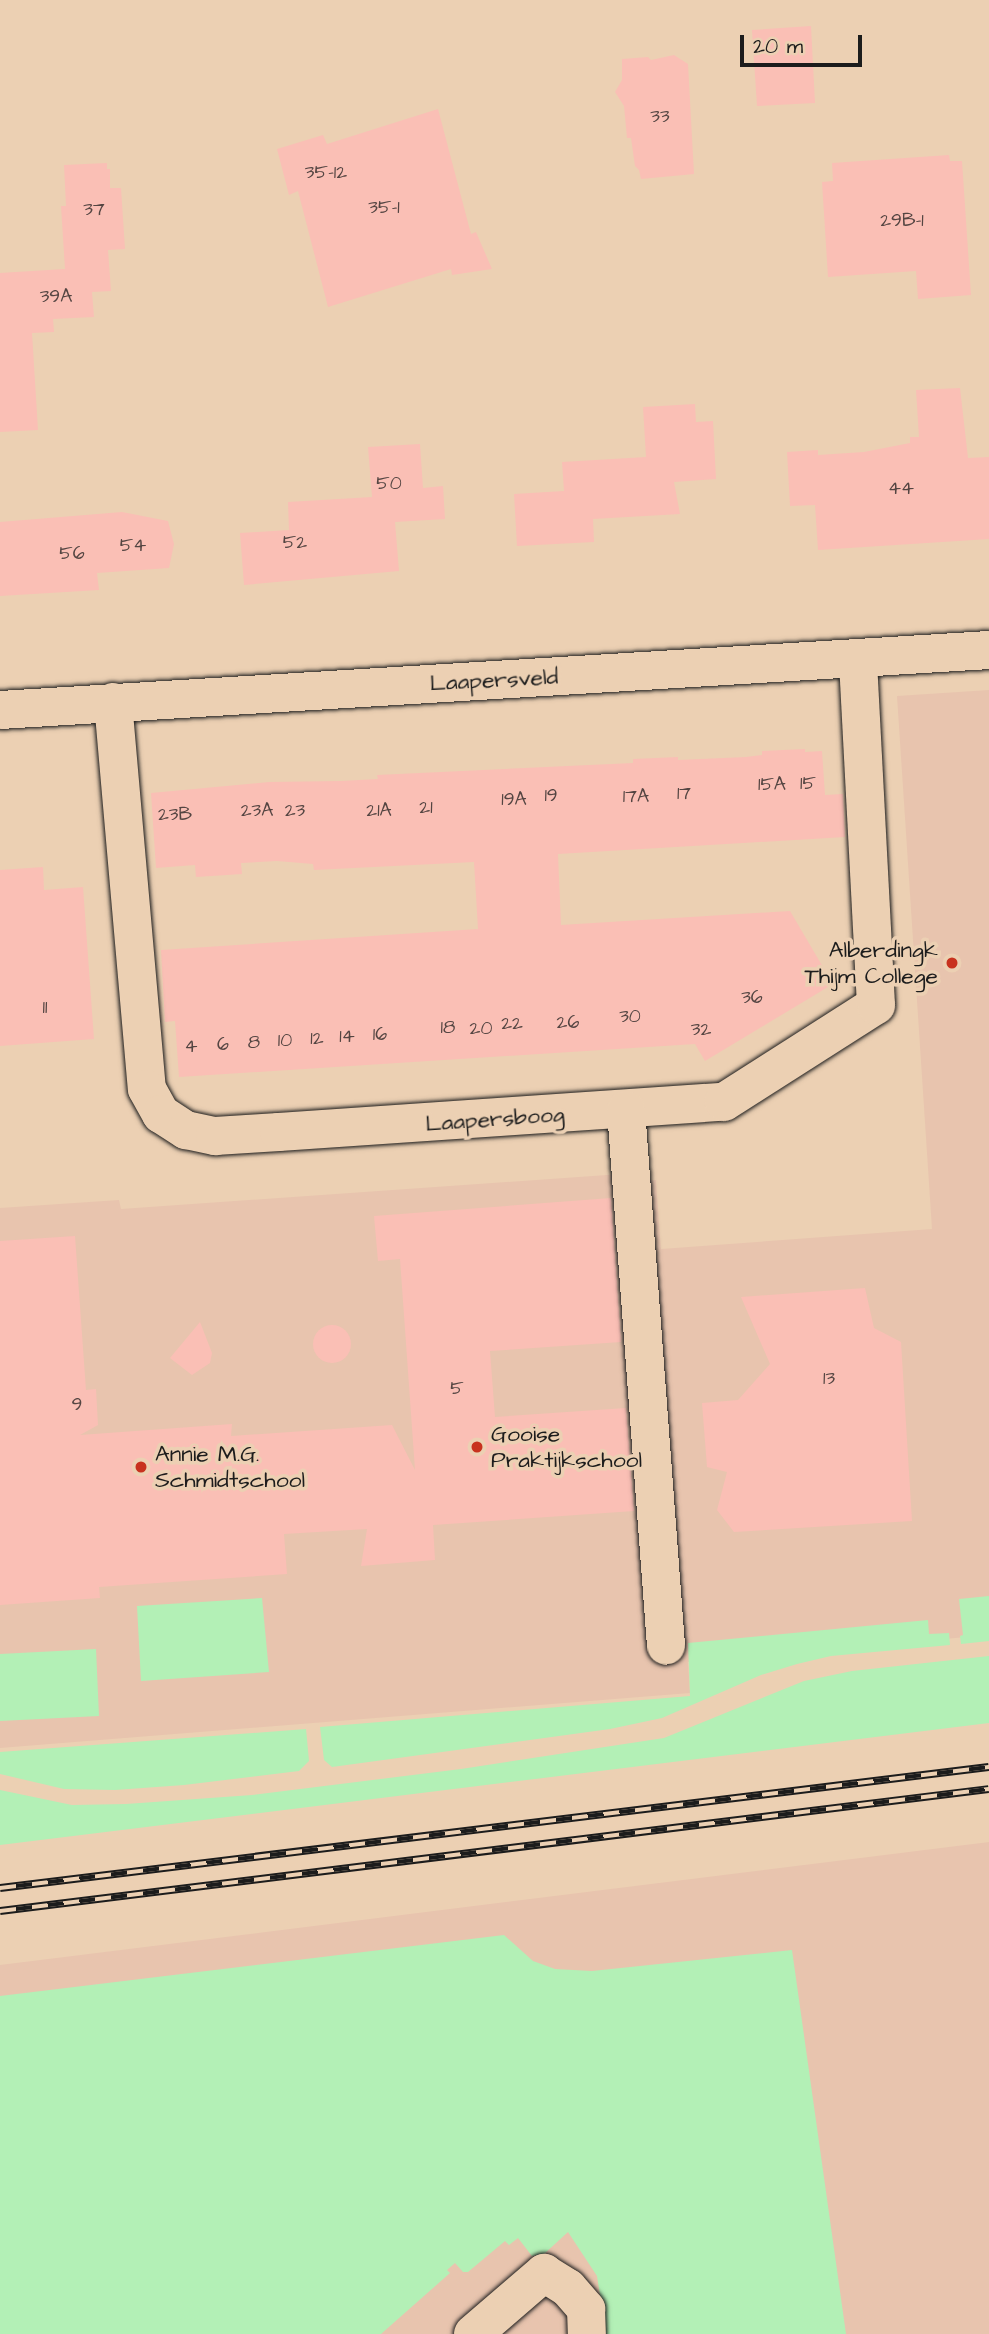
<!DOCTYPE html>
<style>
body{margin:0}
#map{position:relative;width:989px;height:2334px;overflow:hidden;background:#ecd0b3;font-family:"Architects Daughter",sans-serif}
div>[style]{position:absolute}
.built>*{inset:0;background:#e8c4ae}
.green>*{inset:0;background:#b3f0b6}
.building>*{inset:0;background:#fabfb5}
.round{border-radius:50%}
.roads{filter:drop-shadow(0 0 2px #1c1c1c) drop-shadow(0 0 2px #1c1c1c)}
.minor>*{height:38px;margin:-19px;padding:0 19px;transform-origin:19px;border-radius:19px;background:#ecd0b3}
.rail>*{height:8px;margin-top:-4px;transform-origin:0;background:repeating-linear-gradient(90deg,#ecd0b3 0 16px,#1c1c1c 0 32px);box-sizing:border-box;border-block:2px solid #1c1c1c}
.dots>*{width:19px;height:19px;translate:-50% -50%;box-sizing:border-box;border:4px solid #ecd0b3;border-radius:50%}
span{translate:-50% -50%;white-space:nowrap;text-align:center;line-height:1.15;-webkit-text-stroke:7px #ecd0b3;paint-order:stroke}
.number-label{font-size:19px;color:#544542}
.number-label span{-webkit-text-stroke-width:0}
.street-label{font-size:23px;color:#1c1c1c}
.poi-label{font-size:23px;color:#1c1c1c}
.right{translate:-100% -50%;text-align:right}
.left{translate:0 -50%;text-align:left}
.scale{position:absolute;left:740px;top:35px;width:122px;height:32px;box-sizing:border-box;border:4px solid #1c1c1c;border-top:0;padding-left:9px;font-size:21px;line-height:24px;white-space:nowrap;color:#1c1c1c;-webkit-text-stroke:5px #ecd0b3;paint-order:stroke}
</style>
<div id="map">
<div class="built">
<div style="clip-path:polygon(989px 690px,989px 1635px,688px 1662px,690px 1693px,0 1748px,0 1208px,119px 1200px,121px 1209px,621px 1174px,623px 1182px,656px 1180px,661px 1249px,932px 1229px,897px 696px)"></div>
<div style="clip-path:polygon(989px 1842px,989px 2334px,0 2334px,0 1965px)"></div>
</div>
<div class="green">
<div style="clip-path:polygon(989px 1596px,989px 1641px,961px 1644px,960px 1636px,963px 1635px,959px 1599px)"></div>
<div style="clip-path:polygon(262px 1598px,269px 1672px,141px 1681px,137px 1606px)"></div>
<div style="clip-path:polygon(928px 1620px,929px 1634px,949px 1633px,950px 1645px,831px 1656px,797px 1664px,761px 1675px,662px 1718px,610px 1729px,332px 1767px,324px 1760px,320px 1727px,690px 1696px,688px 1643px)"></div>
<div style="clip-path:polygon(96px 1649px,99px 1716px,0 1721px,0 1654px)"></div>
<div style="clip-path:polygon(989px 1656px,989px 1723px,0 1845px,0 1790px,72px 1805px,126px 1804px,252px 1795px,461px 1769px,664px 1738px,804px 1681px,852px 1671px)"></div>
<div style="clip-path:polygon(306px 1729px,309px 1761px,299px 1771px,184px 1785px,115px 1790px,64px 1789px,0 1774px,0 1752px)"></div>
<div style="clip-path:polygon(504px 1935px,533px 1961px,555px 1969px,592px 1971px,792px 1950px,846px 2334px,606px 2334px,597px 2276px,568px 2232px,544px 2254px,532px 2256px,518px 2238px,509px 2245px,505px 2241px,468px 2272px,463px 2272px,455px 2263px,447px 2270px,450px 2273px,381px 2334px,0 2334px,0 1996px)"></div>
</div>
<div class="building">
<div style="clip-path:polygon(811px 26px,815px 103px,757px 106px,752px 30px)"></div>
<div style="clip-path:polygon(674px 55px,688px 64px,694px 174px,641px 179px,639px 170px,635px 166px,631px 138px,627px 138px,624px 106px,615px 92px,622px 80px,622px 59px,648px 57px,651px 60px)"></div>
<div style="clip-path:polygon(438px 109px,471px 234px,476px 232px,492px 269px,452px 275px,451px 269px,328px 307px,298px 191px,289px 195px,277px 149px,323px 135px,327px 144px)"></div>
<div style="clip-path:polygon(949px 155px,950px 161px,962px 161px,971px 295px,918px 299px,916px 271px,828px 277px,822px 182px,833px 181px,832px 163px)"></div>
<div style="clip-path:polygon(107px 163px,107px 169px,110px 169px,110px 188px,121px 188px,125px 249px,108px 250px,111px 291px,92px 292px,94px 317px,53px 319px,54px 332px,32px 333px,38px 430px,0 432px,0 273px,65px 269px,61px 206px,66px 206px,64px 165px)"></div>
<div style="clip-path:polygon(960px 388px,968px 458px,989px 457px,989px 539px,818px 550px,815px 505px,790px 506px,787px 452px,818px 450px,818px 455px,864px 452px,910px 443px,910px 437px,919px 437px,916px 390px)"></div>
<div style="clip-path:polygon(695px 404px,696px 422px,713px 421px,716px 479px,674px 482px,680px 514px,593px 519px,594px 542px,517px 546px,514px 494px,564px 491px,562px 462px,646px 457px,643px 407px)"></div>
<div style="clip-path:polygon(420px 444px,423px 488px,443px 486px,445px 519px,395px 522px,399px 571px,244px 585px,240px 533px,289px 530px,288px 502px,372px 497px,368px 447px)"></div>
<div style="clip-path:polygon(122px 512px,168px 521px,174px 544px,169px 568px,97px 573px,99px 590px,0 596px,0 522px)"></div>
<div style="clip-path:polygon(805px 749px,805px 752px,822px 751px,825px 795px,843px 794px,845px 837px,558px 854px,561px 925px,790px 911px,833px 984px,705px 1061px,695px 1044px,179px 1077px,175px 1021px,165px 1022px,161px 950px,478px 929px,474px 862px,314px 870px,313px 864px,277px 861px,241px 863px,242px 874px,196px 877px,195px 865px,156px 868px,151px 793px,269px 782px,341px 781px,378px 779px,377px 775px,633px 763px,633px 759px,678px 757px,678px 760px,746px 757px,762px 755px,762px 751px)"></div>
<div style="clip-path:polygon(43px 867px,44px 890px,83px 887px,94px 1039px,0 1046px,0 870px)"></div>
<div style="clip-path:polygon(611px 1198px,621px 1342px,490px 1351px,495px 1417px,626px 1408px,634px 1511px,433px 1525px,435px 1560px,361px 1566px,367px 1529px,284px 1534px,287px 1574px,99px 1587px,100px 1598px,0 1605px,0 1241px,75px 1236px,86px 1390px,96px 1389px,98px 1425px,80px 1435px,232px 1424px,231px 1436px,392px 1425px,415px 1470px,400px 1259px,378px 1261px,374px 1216px)"></div>
<div style="clip-path:polygon(865px 1288px,874px 1328px,901px 1342px,912px 1521px,734px 1532px,717px 1510px,727px 1472px,707px 1467px,702px 1403px,738px 1400px,770px 1364px,741px 1297px)"></div>
<div style="clip-path:polygon(200px 1322px,212px 1353px,210px 1363px,192px 1375px,170px 1358px)"></div>
<div class="round" style="left:313px;top:1325px;width:38px;height:38px"></div>
</div>
<div class="roads">
<div class="minor">
<div style="left:113px;top:702px;width:388px;rotate:85deg"></div>
<div style="left:147px;top:1089px;width:29px;rotate:61deg"></div>
<div style="left:161px;top:1114px;width:30px;rotate:33deg"></div>
<div style="left:186px;top:1130px;width:30px;rotate:12deg"></div>
<div style="left:215px;top:1136px;width:64px;rotate:-3.6deg"></div>
<div style="left:279px;top:1132px;width:446px;rotate:-3.9deg"></div>
<div style="left:724px;top:1102px;width:180px;rotate:-32.5deg"></div>
<div style="left:876px;top:1005px;width:347px;rotate:-93deg"></div>
<div style="left:0;top:710px;width:991px;rotate:-3.47deg"></div>
<div style="left:626px;top:1110px;width:537px;rotate:85.73deg"></div>
<div style="left:473px;top:2334px;width:94px;rotate:-40.7deg"></div>
<div style="left:544px;top:2273px;width:28px;rotate:32deg"></div>
<div style="left:568px;top:2288px;width:28px;rotate:49deg"></div>
<div style="left:586px;top:2309px;width:25px;rotate:88deg"></div>
</div>
</div>
<div class="rail">
<div style="left:0;top:1888px;width:996px;rotate:-6.98deg"></div>
<div style="left:0;top:1911px;width:996px;rotate:-7.03deg"></div>
</div>
<div class="dots">
<div style="left:952px;top:963px;background:#c8321e"></div>
<div style="left:477px;top:1447px;background:#c8321e"></div>
<div style="left:141px;top:1467px;background:#c8321e"></div>
</div>
<div class="number-label">
<span style="left:660px;top:117px">33</span>
<span style="left:326px;top:173px">35-12</span>
<span style="left:384px;top:208px">35-1</span>
<span style="left:94px;top:210px">37</span>
<span style="left:902px;top:221px">29B-1</span>
<span style="left:56px;top:297px">39A</span>
<span style="left:389px;top:484px">50</span>
<span style="left:901px;top:489px">44</span>
<span style="left:295px;top:543px">52</span>
<span style="left:133px;top:546px">54</span>
<span style="left:72px;top:554px">56</span>
<span style="left:808px;top:784px">15</span>
<span style="left:772px;top:785px">15A</span>
<span style="left:684px;top:794px">17</span>
<span style="left:551px;top:796px">19</span>
<span style="left:636px;top:797px">17A</span>
<span style="left:514px;top:800px">19A</span>
<span style="left:426px;top:808px">21</span>
<span style="left:257px;top:811px">23A</span>
<span style="left:295px;top:811px">23</span>
<span style="left:379px;top:811px">21A</span>
<span style="left:175px;top:815px">23B</span>
<span style="left:752px;top:998px">36</span>
<span style="left:45px;top:1008px">11</span>
<span style="left:630px;top:1017px">30</span>
<span style="left:568px;top:1023px">26</span>
<span style="left:512px;top:1024px">22</span>
<span style="left:448px;top:1028px">18</span>
<span style="left:481px;top:1029px">20</span>
<span style="left:701px;top:1030px">32</span>
<span style="left:380px;top:1035px">16</span>
<span style="left:347px;top:1037px">14</span>
<span style="left:317px;top:1039px">12</span>
<span style="left:285px;top:1041px">10</span>
<span style="left:254px;top:1043px">8</span>
<span style="left:223px;top:1045px">6</span>
<span style="left:191px;top:1047px">4</span>
<span style="left:829px;top:1379px">13</span>
<span style="left:457px;top:1389px">5</span>
<span style="left:77px;top:1405px">9</span>
</div>
<div class="street-label">
<span style="left:494px;top:680px;rotate:-3deg">Laapersveld</span>
<span style="left:495px;top:1119px;rotate:-4deg">Laapersboog</span>
</div>
<div class="poi-label">
<span class="right" style="left:938px;top:963px">Alberdingk<br>Thijm College</span>
<span class="left" style="left:491px;top:1447px">Gooise<br>Praktijkschool</span>
<span class="left" style="left:155px;top:1467px">Annie M.G.<br>Schmidtschool</span>
</div>
<div class="scale">20 m</div>
</div>
